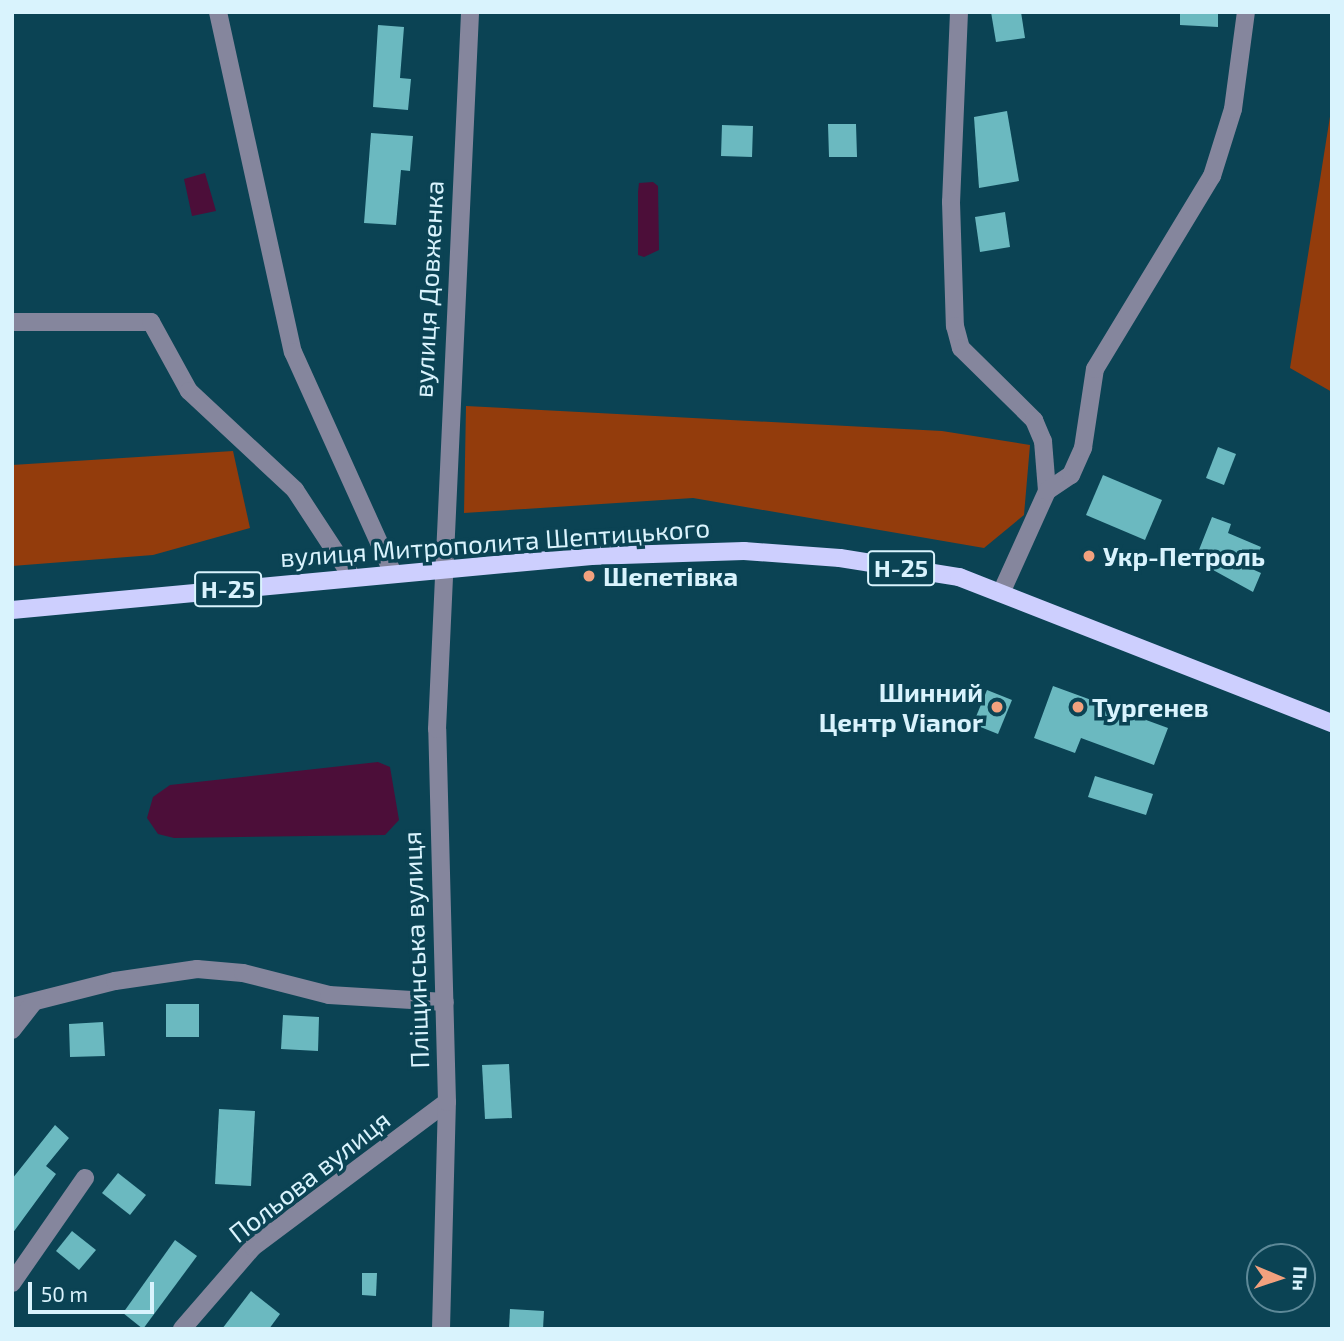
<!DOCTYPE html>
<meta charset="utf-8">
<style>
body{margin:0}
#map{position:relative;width:1344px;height:1341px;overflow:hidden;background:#0b4354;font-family:"Exo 2",sans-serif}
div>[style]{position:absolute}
.green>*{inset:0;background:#933c0c}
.water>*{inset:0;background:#4c0e39}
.building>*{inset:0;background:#6bb9c0}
.minor>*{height:18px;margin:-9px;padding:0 9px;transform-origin:9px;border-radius:9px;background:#85869d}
.major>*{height:18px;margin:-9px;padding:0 9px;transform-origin:9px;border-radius:9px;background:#cdcffe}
.dots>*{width:19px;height:19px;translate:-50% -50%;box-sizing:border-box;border:4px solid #0b4354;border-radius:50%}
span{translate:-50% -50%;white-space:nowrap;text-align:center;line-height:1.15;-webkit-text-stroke:7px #0b4354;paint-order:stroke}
.shield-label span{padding:2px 5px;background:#0b4354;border:2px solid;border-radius:5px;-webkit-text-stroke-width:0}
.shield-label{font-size:24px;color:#d9f3fd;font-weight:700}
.street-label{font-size:26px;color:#d9f3fd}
.poi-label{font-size:26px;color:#d9f3fd;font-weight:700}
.left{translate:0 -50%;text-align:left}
.right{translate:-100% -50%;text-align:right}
.frame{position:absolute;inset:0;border:14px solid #d9f3fd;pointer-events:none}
.north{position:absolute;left:1246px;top:1243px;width:70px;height:70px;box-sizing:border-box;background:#0b4354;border:2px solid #5d8998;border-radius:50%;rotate:92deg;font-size:19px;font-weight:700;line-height:28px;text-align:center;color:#d9f3fd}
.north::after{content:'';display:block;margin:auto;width:24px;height:32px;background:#f2a17e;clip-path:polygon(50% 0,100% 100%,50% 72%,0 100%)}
.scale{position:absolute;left:28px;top:1282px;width:126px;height:32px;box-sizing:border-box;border:4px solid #d9f3fd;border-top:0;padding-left:9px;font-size:21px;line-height:24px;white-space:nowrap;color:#d9f3fd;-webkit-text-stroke:5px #0b4354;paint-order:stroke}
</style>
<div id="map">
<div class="green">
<div style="clip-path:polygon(1332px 104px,1332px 392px,1290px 368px)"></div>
<div style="clip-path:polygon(466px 406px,942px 431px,1030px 445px,1024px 515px,984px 548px,693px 498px,464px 513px)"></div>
<div style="clip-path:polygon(233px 451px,250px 528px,153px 555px,12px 566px,12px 465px)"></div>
</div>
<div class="water">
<div style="clip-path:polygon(205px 173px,216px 211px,192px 216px,184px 179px)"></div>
<div style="clip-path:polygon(653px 182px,658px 186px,659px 250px,644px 257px,638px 255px,638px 192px,639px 183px)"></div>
<div style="clip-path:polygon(378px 762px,390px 767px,399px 820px,385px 835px,174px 838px,158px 834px,147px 818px,153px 797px,170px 785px)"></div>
</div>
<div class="building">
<div style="clip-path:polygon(991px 12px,1021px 12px,1025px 38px,996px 42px)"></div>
<div style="clip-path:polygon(1180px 12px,1218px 12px,1218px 27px,1180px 25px)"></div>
<div style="clip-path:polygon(378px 25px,404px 27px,400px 78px,411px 79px,408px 110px,373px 107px)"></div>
<div style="clip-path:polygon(1007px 111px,1019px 181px,979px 188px,974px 117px)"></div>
<div style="clip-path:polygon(828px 124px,856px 124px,857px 157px,829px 157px)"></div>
<div style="clip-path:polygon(722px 125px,753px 126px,752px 157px,721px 156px)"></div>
<div style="clip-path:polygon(371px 133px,413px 136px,410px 171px,401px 170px,396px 225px,364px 223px)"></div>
<div style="clip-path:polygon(1005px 212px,1010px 247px,980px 252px,975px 217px)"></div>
<div style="clip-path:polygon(1218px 447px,1236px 454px,1224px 485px,1206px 478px)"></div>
<div style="clip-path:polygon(1103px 475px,1162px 500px,1145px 540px,1086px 515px)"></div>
<div style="clip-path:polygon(1212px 517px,1231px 524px,1228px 533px,1261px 547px,1252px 569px,1261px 573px,1253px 592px,1195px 560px)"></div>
<div style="clip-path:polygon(1053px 686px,1168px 728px,1154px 765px,1081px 738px,1075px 753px,1034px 738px)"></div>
<div style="clip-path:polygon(987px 690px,1012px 700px,998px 734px,973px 724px)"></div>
<div style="clip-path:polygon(1095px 776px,1153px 794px,1146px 815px,1088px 797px)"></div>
<div style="clip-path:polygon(166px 1004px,199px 1004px,199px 1037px,166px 1037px)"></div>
<div style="clip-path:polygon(283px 1015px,319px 1017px,318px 1051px,281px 1049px)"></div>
<div style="clip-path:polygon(103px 1022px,105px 1056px,70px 1057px,69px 1024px)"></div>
<div style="clip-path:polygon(509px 1064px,512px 1118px,485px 1119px,482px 1065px)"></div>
<div style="clip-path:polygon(219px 1109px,255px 1111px,251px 1186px,215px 1184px)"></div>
<div style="clip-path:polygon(55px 1125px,69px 1138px,46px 1166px,56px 1174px,12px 1234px,12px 1179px)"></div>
<div style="clip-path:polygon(118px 1173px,146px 1195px,130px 1215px,102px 1193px)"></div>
<div style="clip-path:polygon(72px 1231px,96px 1250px,79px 1270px,56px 1251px)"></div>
<div style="clip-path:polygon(175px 1240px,197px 1256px,143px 1329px,123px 1313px)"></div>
<div style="clip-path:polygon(362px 1273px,377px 1273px,376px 1296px,362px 1295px)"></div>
<div style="clip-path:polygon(251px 1291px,280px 1314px,269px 1329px,222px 1329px)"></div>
<div style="clip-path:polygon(510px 1309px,544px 1311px,543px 1329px,509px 1329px)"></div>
</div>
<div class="minor">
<div style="left:218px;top:12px;width:348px;rotate:77.6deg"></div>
<div style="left:293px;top:352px;width:243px;rotate:65.7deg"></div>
<div style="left:959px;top:12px;width:190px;rotate:92.4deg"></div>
<div style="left:951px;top:202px;width:124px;rotate:88.2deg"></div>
<div style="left:955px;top:326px;width:23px;rotate:75deg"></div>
<div style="left:961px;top:348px;width:103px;rotate:44.6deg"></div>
<div style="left:1034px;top:420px;width:23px;rotate:67deg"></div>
<div style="left:1043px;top:441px;width:50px;rotate:85.4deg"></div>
<div style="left:12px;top:322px;width:139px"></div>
<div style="left:151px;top:322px;width:79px;rotate:61.2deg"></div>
<div style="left:189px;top:391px;width:145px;rotate:43deg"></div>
<div style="left:295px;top:490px;width:104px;rotate:56.8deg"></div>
<div style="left:1001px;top:593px;width:112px;rotate:-65.7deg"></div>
<div style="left:1047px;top:491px;width:29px;rotate:-34deg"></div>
<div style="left:1071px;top:475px;width:30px;rotate:-66deg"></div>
<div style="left:1083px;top:448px;width:80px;rotate:-81.4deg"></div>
<div style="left:1095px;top:369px;width:226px;rotate:-58.8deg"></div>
<div style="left:1212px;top:176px;width:70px;rotate:-72.6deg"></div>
<div style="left:1233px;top:109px;width:98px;rotate:-82.4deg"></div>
<div style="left:12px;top:1007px;width:106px;rotate:-14.2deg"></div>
<div style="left:115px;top:981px;width:83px;rotate:-8.3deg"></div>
<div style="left:197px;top:969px;width:46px;rotate:5deg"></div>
<div style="left:243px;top:973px;width:89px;rotate:14.3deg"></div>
<div style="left:329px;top:995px;width:116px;rotate:3.5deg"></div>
<div style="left:12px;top:1030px;width:34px;rotate:-52deg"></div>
<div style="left:12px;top:1283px;width:128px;rotate:-55.2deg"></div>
<div style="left:182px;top:1329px;width:108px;rotate:-49.1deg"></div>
<div style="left:253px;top:1247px;width:242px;rotate:-36.8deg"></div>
<div style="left:441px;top:1329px;width:227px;rotate:-88.5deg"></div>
<div style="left:447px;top:1102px;width:373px;rotate:-91.5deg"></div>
<div style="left:437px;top:729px;width:718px;rotate:-87.36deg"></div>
</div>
<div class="major">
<div style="left:12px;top:610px;width:582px;rotate:-5.33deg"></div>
<div style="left:591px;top:556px;width:153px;rotate:-1.9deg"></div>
<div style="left:744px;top:551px;width:96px;rotate:4.2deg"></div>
<div style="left:840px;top:558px;width:121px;rotate:9.1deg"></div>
<div style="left:959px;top:577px;width:401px;rotate:21.4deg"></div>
</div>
<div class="dots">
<div style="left:1089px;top:556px;background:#f2a17e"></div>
<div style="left:589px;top:576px;background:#f2a17e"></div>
<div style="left:997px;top:707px;background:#f2a17e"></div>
<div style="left:1078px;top:707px;background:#f2a17e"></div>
</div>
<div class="shield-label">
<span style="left:901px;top:568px">Н-25</span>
<span style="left:228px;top:589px">Н-25</span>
</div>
<div class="street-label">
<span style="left:428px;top:289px;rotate:-87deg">вулиця Довженка</span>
<span style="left:495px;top:542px;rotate:-4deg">вулиця Митрополита Шептицького</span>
<span style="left:415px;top:950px;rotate:-92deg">Пліщинська вулиця</span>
<span style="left:309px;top:1176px;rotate:-38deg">Польова вулиця</span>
</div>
<div class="poi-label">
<span class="left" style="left:1103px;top:556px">Укр-Петроль</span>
<span class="left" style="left:603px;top:576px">Шепетівка</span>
<span class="right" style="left:983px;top:707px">Шинний<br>Центр Vianor</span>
<span class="left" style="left:1092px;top:707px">Тургенев</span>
</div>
<div class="frame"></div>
<div class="north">Пн</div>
<div class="scale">50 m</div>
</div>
